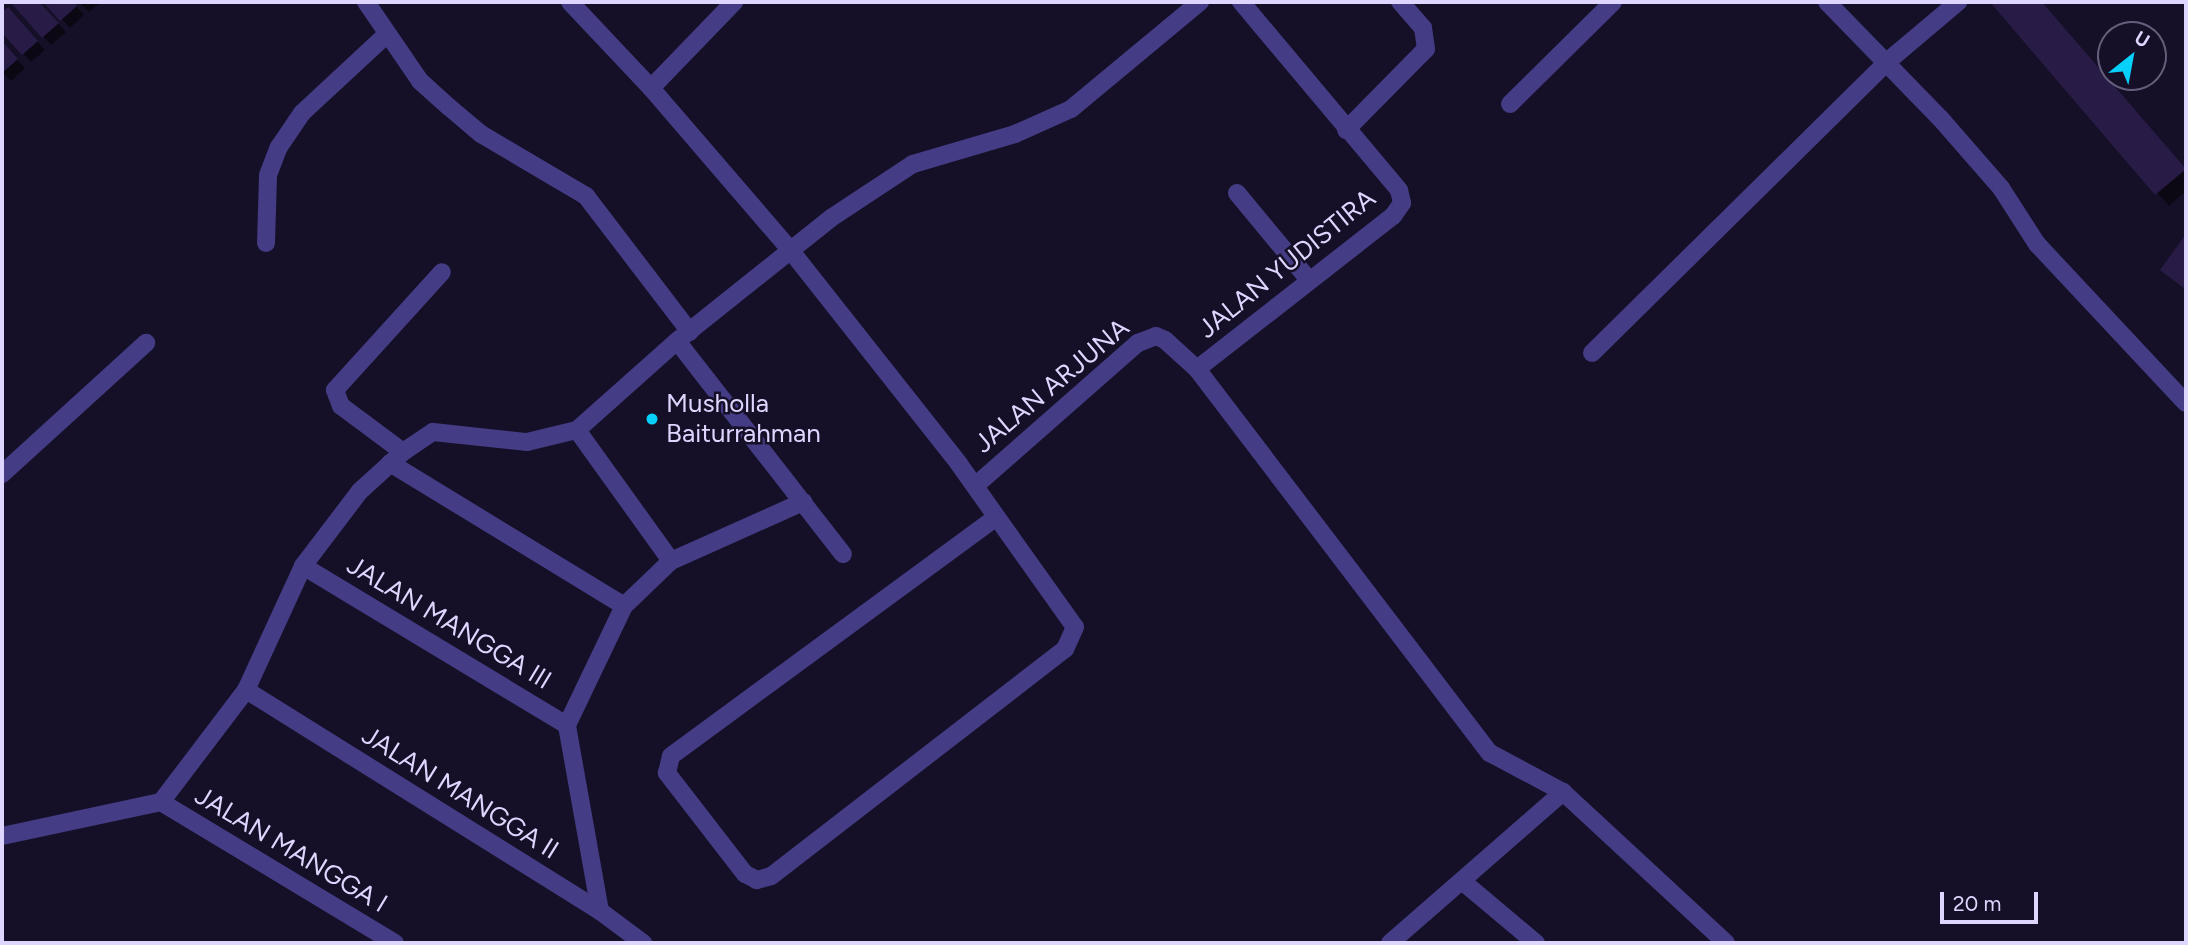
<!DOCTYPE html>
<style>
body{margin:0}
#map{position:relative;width:2188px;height:945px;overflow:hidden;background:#151027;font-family:Figtree,sans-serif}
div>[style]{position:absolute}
.shadow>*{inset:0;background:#0007}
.building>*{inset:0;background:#281c47}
.street>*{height:18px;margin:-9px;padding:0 9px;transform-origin:9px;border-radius:9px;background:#443c85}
.dots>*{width:19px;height:19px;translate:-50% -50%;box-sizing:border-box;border:4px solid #151027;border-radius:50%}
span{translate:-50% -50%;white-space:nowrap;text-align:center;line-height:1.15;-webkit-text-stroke:5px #151027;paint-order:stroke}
.street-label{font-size:26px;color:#ded6fe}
.poi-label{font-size:26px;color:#ded6fe}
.left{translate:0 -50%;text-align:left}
.frame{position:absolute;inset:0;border:4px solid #ded6fe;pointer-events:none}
.north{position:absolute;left:2097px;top:21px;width:70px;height:70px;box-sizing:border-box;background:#151027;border:2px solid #655f7d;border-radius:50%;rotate:31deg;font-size:19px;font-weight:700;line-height:28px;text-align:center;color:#ded6fe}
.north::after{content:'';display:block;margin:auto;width:24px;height:32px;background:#07d1fa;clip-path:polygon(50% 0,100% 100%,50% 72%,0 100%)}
.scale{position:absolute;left:1940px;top:892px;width:98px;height:32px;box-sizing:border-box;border:4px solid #ded6fe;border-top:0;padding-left:9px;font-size:21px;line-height:24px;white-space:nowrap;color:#ded6fe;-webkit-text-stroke:5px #151027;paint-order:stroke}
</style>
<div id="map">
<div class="shadow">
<div style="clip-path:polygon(17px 2px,38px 2px,66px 32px,51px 45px,14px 4px)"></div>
<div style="clip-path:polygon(46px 2px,72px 2px,84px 15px,70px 28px)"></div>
<div style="clip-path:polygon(79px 2px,101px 2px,89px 12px)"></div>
<div style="clip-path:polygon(1992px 2px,2042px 2px,2186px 170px,2186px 191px,2169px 206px)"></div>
<div style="clip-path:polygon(8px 9px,45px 50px,31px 62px,2px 30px,2px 15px)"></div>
<div style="clip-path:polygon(2px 42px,25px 68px,11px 81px,2px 72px)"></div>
<div style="clip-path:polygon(2186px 237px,2186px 291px,2162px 270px)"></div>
</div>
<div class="building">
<div style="clip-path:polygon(14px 2px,39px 2px,59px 23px,42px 38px,12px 4px)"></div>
<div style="clip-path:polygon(43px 2px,73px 2px,77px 6px,60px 21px)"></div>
<div style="clip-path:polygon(1990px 2px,2042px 2px,2186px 169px,2155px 195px)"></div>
<div style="clip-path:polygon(8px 7px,38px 41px,22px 55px,2px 33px,2px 12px)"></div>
<div style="clip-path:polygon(2px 41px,18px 59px,2px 73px)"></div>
<div style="clip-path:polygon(2186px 234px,2186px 290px,2160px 270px)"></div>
</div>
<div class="street">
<div style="left:366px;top:2px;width:96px;rotate:55.6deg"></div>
<div style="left:420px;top:81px;width:39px;rotate:42deg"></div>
<div style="left:449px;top:107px;width:42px;rotate:40.2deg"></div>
<div style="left:481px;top:134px;width:122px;rotate:30.6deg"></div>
<div style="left:586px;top:196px;width:171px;rotate:52.6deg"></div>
<div style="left:570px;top:2px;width:118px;rotate:46.7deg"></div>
<div style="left:651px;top:88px;width:215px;rotate:49.3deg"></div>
<div style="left:791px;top:251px;width:271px;rotate:51.7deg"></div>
<div style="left:959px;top:464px;width:200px;rotate:54.6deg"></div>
<div style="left:1075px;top:627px;width:24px;rotate:114deg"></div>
<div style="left:1065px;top:649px;width:371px;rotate:142.3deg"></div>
<div style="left:771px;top:876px;width:15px;rotate:164deg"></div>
<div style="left:757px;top:880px;width:13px;rotate:-153deg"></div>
<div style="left:745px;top:874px;width:128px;rotate:-127.7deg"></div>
<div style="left:667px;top:773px;width:17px;rotate:-77deg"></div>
<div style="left:671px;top:756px;width:403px;rotate:-36.3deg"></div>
<div style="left:1827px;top:2px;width:162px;rotate:45.8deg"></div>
<div style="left:1940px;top:118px;width:93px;rotate:48.9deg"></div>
<div style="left:2001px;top:188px;width:67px;rotate:57.3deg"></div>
<div style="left:2037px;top:244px;width:218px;rotate:46.9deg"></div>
<div style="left:651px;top:88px;width:120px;rotate:-46deg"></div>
<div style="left:1510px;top:104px;width:145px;rotate:-44.7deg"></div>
<div style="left:1346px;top:130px;width:114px;rotate:-45.4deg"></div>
<div style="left:1426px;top:49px;width:21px;rotate:-98deg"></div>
<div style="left:1423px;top:28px;width:35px;rotate:-131deg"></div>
<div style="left:1237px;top:193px;width:113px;rotate:50.4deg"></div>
<div style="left:266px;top:243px;width:68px;rotate:-88.3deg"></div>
<div style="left:268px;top:175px;width:30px;rotate:-69deg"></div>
<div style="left:279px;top:147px;width:41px;rotate:-55.9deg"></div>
<div style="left:302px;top:113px;width:116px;rotate:-42.9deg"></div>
<div style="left:677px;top:341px;width:270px;rotate:52.1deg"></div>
<div style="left:1592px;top:353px;width:416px;rotate:-44.6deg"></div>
<div style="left:1888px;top:61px;width:92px;rotate:-40.1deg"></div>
<div style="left:1197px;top:369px;width:249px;rotate:-38deg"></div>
<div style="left:1393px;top:216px;width:16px;rotate:-55deg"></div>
<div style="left:1402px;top:203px;width:13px;rotate:-103deg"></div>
<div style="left:1399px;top:190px;width:246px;rotate:-130deg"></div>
<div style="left:577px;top:430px;width:161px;rotate:54.3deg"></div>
<div style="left:403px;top:452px;width:77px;rotate:-143.4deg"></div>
<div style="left:341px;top:406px;width:17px;rotate:-111deg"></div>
<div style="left:335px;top:390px;width:159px;rotate:-47.8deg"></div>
<div style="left:390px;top:463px;width:274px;rotate:31.4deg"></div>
<div style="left:2px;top:474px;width:195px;rotate:-42.3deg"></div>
<div style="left:975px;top:486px;width:217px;rotate:-41.3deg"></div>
<div style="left:1138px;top:343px;width:19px;rotate:-21deg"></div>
<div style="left:1156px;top:336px;width:10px;rotate:24deg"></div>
<div style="left:1165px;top:340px;width:43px;rotate:42.2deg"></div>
<div style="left:1197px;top:369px;width:483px;rotate:52.7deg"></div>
<div style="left:1490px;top:753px;width:83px;rotate:28.1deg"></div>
<div style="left:1563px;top:792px;width:222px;rotate:42.8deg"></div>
<div style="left:303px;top:566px;width:308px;rotate:31.1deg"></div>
<div style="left:246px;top:690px;width:417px;rotate:32deg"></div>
<div style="left:600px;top:911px;width:54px;rotate:36.7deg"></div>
<div style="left:161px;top:802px;width:141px;rotate:-52.8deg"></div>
<div style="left:246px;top:690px;width:136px;rotate:-65.3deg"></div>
<div style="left:303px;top:566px;width:94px;rotate:-52.8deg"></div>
<div style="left:360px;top:491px;width:58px;rotate:-42.2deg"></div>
<div style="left:403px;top:452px;width:36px;rotate:-34deg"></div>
<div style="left:433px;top:432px;width:95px;rotate:6.1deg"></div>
<div style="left:527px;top:442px;width:51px;rotate:-13.5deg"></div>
<div style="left:577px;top:430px;width:134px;rotate:-41.7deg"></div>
<div style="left:677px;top:341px;width:197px;rotate:-38.6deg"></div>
<div style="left:831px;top:218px;width:98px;rotate:-33.4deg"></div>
<div style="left:913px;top:164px;width:106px;rotate:-16.4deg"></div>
<div style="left:1015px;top:134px;width:61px;rotate:-24.1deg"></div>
<div style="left:1071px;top:109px;width:168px;rotate:-39.7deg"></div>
<div style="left:161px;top:802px;width:273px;rotate:31.1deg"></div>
<div style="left:2px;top:836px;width:163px;rotate:-12.1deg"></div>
<div style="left:1462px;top:881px;width:97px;rotate:40deg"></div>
<div style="left:600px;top:911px;width:189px;rotate:-100.1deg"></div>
<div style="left:567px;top:725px;width:132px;rotate:-64.4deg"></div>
<div style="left:624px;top:606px;width:65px;rotate:-43.8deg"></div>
<div style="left:671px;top:561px;width:145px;rotate:-24.1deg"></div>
<div style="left:1390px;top:943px;width:230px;rotate:-41.1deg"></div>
</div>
<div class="dots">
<div style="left:652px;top:419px;background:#07d1fa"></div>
</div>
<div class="street-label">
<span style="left:1287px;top:264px;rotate:-39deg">JALAN YUDISTIRA</span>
<span style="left:1052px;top:386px;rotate:-40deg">JALAN ARJUNA</span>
<span style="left:449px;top:623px;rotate:31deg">JALAN MANGGA III</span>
<span style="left:460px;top:793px;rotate:32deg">JALAN MANGGA II</span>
<span style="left:291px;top:850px;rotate:31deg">JALAN MANGGA I</span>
</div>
<div class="poi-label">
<span class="left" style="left:666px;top:419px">Musholla<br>Baiturrahman</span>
</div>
<div class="frame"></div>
<div class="north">U</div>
<div class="scale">20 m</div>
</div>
